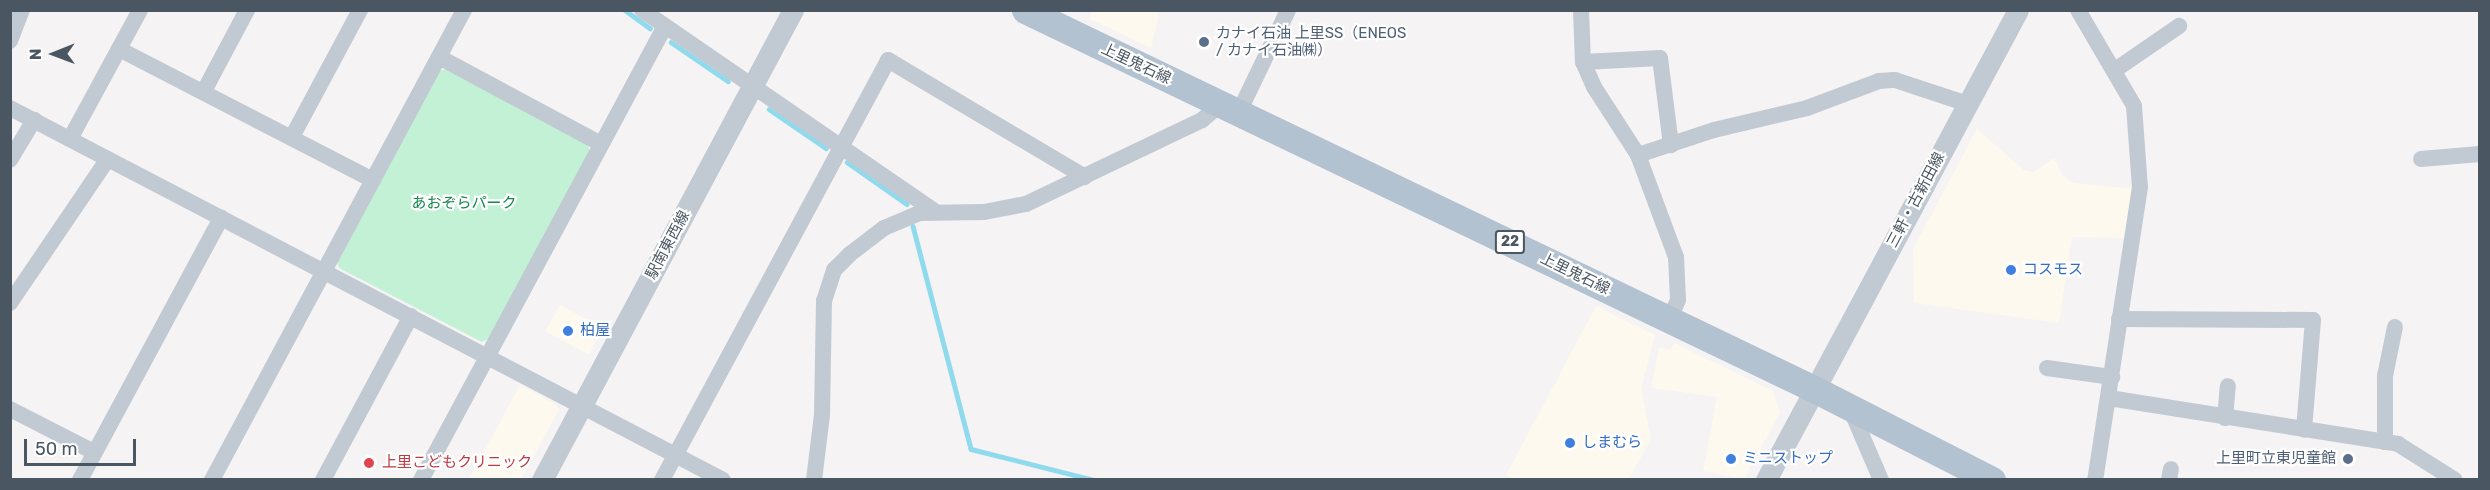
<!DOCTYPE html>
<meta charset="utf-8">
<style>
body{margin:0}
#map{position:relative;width:2490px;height:490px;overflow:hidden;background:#f5f3f3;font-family:Rubik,"Noto Sans JP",sans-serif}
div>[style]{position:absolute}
.commercial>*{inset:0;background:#fdf9ef}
.green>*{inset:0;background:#c3f1d5}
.stream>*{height:4.5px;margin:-2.25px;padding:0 2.25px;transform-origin:2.25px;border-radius:2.25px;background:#90daee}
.minor>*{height:16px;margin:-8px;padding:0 8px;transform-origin:8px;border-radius:8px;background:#c1cad2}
.tertiary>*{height:21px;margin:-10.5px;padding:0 10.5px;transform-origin:10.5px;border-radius:10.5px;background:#c1cad2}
.primary>*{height:27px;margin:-13.5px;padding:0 13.5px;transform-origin:13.5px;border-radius:13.5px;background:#b3c2d1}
.dots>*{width:16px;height:16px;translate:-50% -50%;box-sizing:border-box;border:3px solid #fff;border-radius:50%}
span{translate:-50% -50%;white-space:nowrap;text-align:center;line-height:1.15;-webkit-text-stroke:4.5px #fff;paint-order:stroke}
.shield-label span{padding:2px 4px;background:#fff;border:2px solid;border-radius:4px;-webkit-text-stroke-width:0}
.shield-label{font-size:14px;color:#4a5661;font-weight:700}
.service-label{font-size:15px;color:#4e5e75}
.left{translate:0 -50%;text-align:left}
.right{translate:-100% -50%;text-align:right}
.street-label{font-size:15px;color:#4a5661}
.park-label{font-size:15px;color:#17864f}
.shop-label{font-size:15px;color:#366cbe}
.health-label{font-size:15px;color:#be3a42}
.frame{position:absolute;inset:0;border:12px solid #4a5661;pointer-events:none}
.north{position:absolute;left:24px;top:24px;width:60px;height:60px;-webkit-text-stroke:4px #fff;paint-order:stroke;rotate:269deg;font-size:16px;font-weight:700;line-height:24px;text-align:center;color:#4a5661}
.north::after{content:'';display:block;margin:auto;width:21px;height:27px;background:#4a5661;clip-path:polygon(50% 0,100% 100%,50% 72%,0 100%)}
.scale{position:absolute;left:24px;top:439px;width:112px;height:27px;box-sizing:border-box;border:3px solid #4a5661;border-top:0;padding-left:8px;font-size:18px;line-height:21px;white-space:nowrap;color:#4a5661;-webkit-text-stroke:4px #fff;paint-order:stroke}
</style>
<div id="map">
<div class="commercial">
<div style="clip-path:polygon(1092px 11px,1160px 11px,1151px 48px,1090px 19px)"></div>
<div style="clip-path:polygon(1977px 129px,2024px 170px,2033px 172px,2054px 158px,2062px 175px,2073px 183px,2134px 189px,2125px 238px,2072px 237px,2059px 323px,1914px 303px,1913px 249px)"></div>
<div style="clip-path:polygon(560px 305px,603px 328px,589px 355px,545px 331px)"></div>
<div style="clip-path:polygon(1596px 306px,1655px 335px,1641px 389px,1651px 439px,1629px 479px,1514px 479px,1506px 475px)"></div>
<div style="clip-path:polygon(1674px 343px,1773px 391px,1780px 413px,1744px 479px,1703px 471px,1717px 397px,1651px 388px,1659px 348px,1670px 350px)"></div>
<div style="clip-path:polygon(520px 385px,556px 404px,559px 410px,521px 479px,469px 479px)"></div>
</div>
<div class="green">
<div style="clip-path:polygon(446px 69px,588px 145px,590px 152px,488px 339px,482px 342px,339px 268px,337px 261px,439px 71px)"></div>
</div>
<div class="stream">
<div style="left:625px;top:10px;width:31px;rotate:36deg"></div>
<div style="left:671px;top:42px;width:69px;rotate:34.4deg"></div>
<div style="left:769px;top:109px;width:69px;rotate:34.4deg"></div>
<div style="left:847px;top:162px;width:73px;rotate:35deg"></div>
<div style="left:913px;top:226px;width:230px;rotate:75.4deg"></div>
<div style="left:971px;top:449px;width:127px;rotate:14.1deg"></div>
</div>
<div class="minor">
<div style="left:642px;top:10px;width:355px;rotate:34.5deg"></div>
<div style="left:1581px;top:10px;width:52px;rotate:87.8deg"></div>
<div style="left:1583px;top:62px;width:27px;rotate:66deg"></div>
<div style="left:1594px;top:87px;width:81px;rotate:57.1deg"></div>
<div style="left:1638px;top:155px;width:109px;rotate:69.6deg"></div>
<div style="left:1676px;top:257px;width:43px;rotate:87.3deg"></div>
<div style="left:1678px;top:300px;width:22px;rotate:114deg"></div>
<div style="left:2078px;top:10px;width:111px;rotate:59.7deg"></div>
<div style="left:2134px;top:106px;width:81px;rotate:85.8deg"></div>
<div style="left:2140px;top:187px;width:296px;rotate:98.7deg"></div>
<div style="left:10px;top:41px;width:33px;rotate:-69deg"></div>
<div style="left:119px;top:49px;width:286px;rotate:27.3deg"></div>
<div style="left:439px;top:57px;width:184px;rotate:28.2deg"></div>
<div style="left:1583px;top:62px;width:77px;rotate:-3deg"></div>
<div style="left:1660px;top:58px;width:88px;rotate:82.8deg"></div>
<div style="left:2115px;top:70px;width:78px;rotate:-34.5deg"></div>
<div style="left:204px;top:91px;width:92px;rotate:-62deg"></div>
<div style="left:10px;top:108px;width:804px;rotate:27.55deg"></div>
<div style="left:1239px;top:112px;width:113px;rotate:-64.3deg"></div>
<div style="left:292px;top:137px;width:144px;rotate:-61.8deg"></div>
<div style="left:70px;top:139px;width:147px;rotate:-61.5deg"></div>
<div style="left:1638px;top:155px;width:80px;rotate:-18.2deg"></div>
<div style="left:1714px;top:130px;width:96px;rotate:-13.3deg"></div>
<div style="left:1807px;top:108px;width:77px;rotate:-20.6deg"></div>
<div style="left:1879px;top:81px;width:16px;rotate:-4deg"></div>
<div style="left:1895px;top:80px;width:77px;rotate:18.2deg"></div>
<div style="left:2421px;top:159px;width:59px;rotate:-4.8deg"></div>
<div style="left:10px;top:160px;width:47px;rotate:-59deg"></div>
<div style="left:10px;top:303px;width:174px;rotate:-55.8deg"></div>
<div style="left:2119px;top:319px;width:194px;rotate:0.3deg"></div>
<div style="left:2313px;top:320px;width:110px;rotate:94.7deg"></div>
<div style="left:2047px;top:368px;width:66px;rotate:7.9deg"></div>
<div style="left:2109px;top:398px;width:293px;rotate:9deg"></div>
<div style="left:2398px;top:444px;width:67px;rotate:32.3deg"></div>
<div style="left:1850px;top:408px;width:78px;rotate:66.7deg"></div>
<div style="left:10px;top:409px;width:94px;rotate:27.1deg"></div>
<div style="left:2225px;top:418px;width:32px;rotate:-85deg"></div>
<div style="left:2385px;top:442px;width:66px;rotate:-90deg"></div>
<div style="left:2385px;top:376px;width:50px;rotate:-78.5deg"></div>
<div style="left:80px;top:480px;width:298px;rotate:-61.7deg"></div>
<div style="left:212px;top:480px;width:533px;rotate:-61.8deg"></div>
<div style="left:323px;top:480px;width:186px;rotate:-61.8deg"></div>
<div style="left:421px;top:480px;width:515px;rotate:-61.74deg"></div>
<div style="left:662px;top:480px;width:477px;rotate:-61.7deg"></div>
<div style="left:888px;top:60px;width:229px;rotate:30.7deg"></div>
<div style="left:814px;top:480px;width:65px;rotate:-83deg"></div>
<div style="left:822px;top:415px;width:114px;rotate:-89deg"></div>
<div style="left:824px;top:301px;width:33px;rotate:-72deg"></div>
<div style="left:834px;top:270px;width:23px;rotate:-45deg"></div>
<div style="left:850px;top:254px;width:43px;rotate:-37.4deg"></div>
<div style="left:884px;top:228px;width:39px;rotate:-23deg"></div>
<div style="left:920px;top:213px;width:64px;rotate:-0.9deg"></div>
<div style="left:984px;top:212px;width:43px;rotate:-10.8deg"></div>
<div style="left:1026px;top:204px;width:195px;rotate:-25.5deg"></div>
<div style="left:1202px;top:120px;width:25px;rotate:-40deg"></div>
<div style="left:2169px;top:480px;width:11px;rotate:-80deg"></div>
</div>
<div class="tertiary">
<div style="left:542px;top:480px;width:533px;rotate:-61.9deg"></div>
<div style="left:1766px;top:480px;width:533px;rotate:-61.8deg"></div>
</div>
<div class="primary">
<div style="left:1025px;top:10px;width:875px;rotate:25.66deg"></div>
<div style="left:1814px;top:389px;width:200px;rotate:27.1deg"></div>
</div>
<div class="dots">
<div style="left:1204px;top:42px;background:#5c6f8a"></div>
<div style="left:2011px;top:270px;background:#3f7fe0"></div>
<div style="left:568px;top:331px;background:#3f7fe0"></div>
<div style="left:1570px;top:443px;background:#3f7fe0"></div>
<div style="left:1731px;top:459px;background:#3f7fe0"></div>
<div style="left:2348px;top:459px;background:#5c6f8a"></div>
<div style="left:369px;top:463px;background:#e0444e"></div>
</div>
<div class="shield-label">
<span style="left:1510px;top:242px">22</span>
</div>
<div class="service-label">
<span class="left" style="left:1216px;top:42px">カナイ石油 上里SS（ENEOS<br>/ カナイ石油㈱）</span>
<span class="right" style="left:2336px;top:459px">上里町立東児童館</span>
</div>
<div class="street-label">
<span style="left:1136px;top:64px;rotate:25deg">上里鬼石線</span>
<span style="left:1916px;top:200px;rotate:-62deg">三軒・古新田線</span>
<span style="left:668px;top:245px;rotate:-62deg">駅南東西線</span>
<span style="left:1575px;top:274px;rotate:26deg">上里鬼石線</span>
</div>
<div class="park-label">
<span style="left:464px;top:204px">あおぞらパーク</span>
</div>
<div class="shop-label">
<span class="left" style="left:2023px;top:270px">コスモス</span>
<span class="left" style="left:580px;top:331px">柏屋</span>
<span class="left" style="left:1582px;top:443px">しまむら</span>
<span class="left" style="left:1743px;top:459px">ミニストップ</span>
</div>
<div class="health-label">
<span class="left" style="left:382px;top:463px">上里こどもクリニック</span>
</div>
<div class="frame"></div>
<div class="north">N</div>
<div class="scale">50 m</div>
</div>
